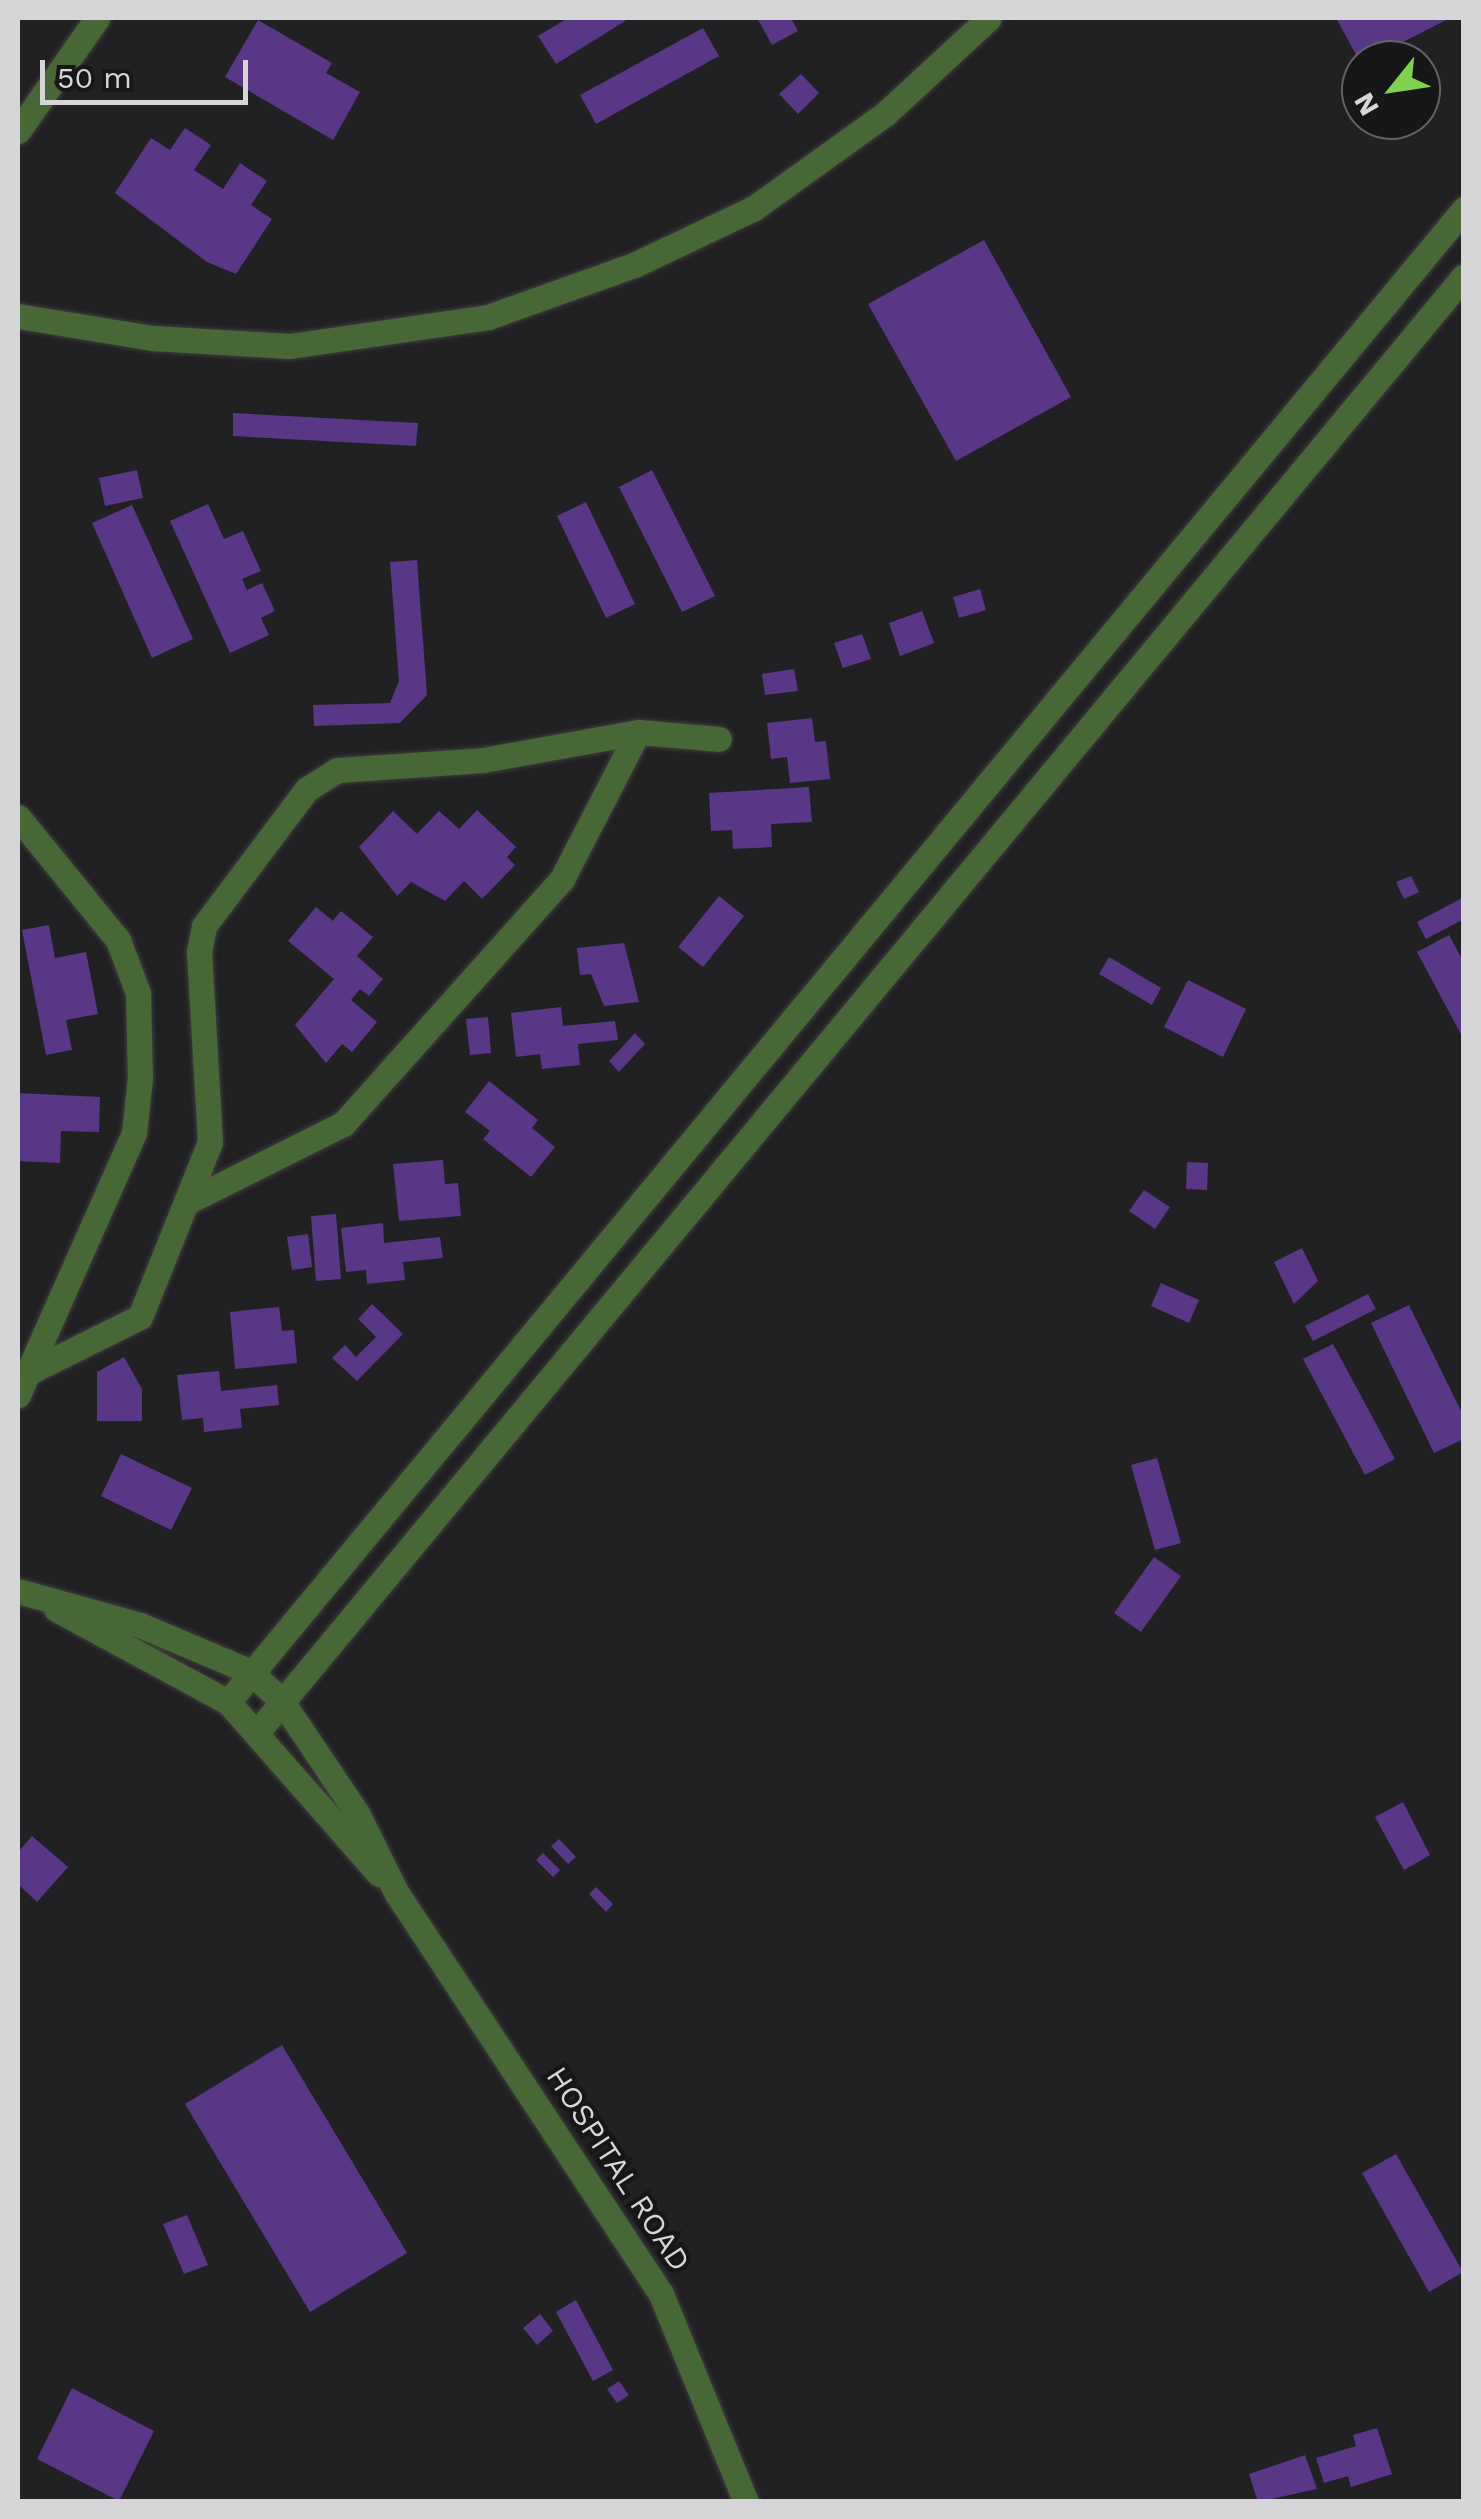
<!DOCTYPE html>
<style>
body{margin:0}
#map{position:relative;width:1481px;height:2519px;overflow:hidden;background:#212022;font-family:"Work Sans",sans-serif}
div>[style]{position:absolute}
.building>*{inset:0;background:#593787}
.roads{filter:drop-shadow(0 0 2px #3e3d3f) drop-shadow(0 0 2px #3e3d3f)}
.minor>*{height:25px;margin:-12.5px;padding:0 12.5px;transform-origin:12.5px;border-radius:12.5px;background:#476836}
.tertiary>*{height:25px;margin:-12.5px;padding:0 12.5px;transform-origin:12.5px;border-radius:12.5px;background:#476836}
span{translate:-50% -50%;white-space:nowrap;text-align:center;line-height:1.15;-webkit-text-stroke:9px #171719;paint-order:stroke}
.street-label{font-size:30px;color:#d6d5d7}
.frame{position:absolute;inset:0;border:20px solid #d6d5d7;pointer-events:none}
.north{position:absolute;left:1341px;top:40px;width:100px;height:100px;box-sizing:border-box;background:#171719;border:2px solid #636365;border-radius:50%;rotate:240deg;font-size:28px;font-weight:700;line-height:40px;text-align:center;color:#d6d5d7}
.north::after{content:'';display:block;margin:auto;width:35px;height:45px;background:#80d051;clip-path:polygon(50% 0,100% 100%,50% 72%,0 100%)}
.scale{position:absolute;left:40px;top:60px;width:208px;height:45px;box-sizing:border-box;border:5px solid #d6d5d7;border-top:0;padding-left:12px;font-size:30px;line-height:35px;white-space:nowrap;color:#d6d5d7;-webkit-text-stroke:8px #171719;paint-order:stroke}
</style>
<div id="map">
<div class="building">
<div style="clip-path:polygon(568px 18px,630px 18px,556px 64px,538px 36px)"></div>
<div style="clip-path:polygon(757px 18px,791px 18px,798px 31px,772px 45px)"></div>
<div style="clip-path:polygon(1336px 18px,1450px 18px,1368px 60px,1359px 60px)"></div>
<div style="clip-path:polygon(258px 20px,332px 63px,326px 73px,360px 92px,333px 140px,225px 77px)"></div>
<div style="clip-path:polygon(703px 28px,719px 56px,596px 124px,580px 95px)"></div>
<div style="clip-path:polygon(801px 74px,819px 93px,798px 114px,779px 94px)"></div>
<div style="clip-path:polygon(185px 128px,211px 145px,194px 170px,223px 189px,240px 163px,267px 181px,251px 205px,272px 219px,236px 274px,207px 262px,115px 193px,151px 138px,170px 150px)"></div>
<div style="clip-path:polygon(984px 240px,1071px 397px,956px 461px,868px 304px)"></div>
<div style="clip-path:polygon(233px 413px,418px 423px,416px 446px,233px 436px)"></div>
<div style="clip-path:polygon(137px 470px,143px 498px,105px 506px,99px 478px)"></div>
<div style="clip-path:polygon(652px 470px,715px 596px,682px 612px,619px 487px)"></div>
<div style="clip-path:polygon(586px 502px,635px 604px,606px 618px,557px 516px)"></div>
<div style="clip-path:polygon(208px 504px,224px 539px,243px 531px,261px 571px,242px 579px,247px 590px,262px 583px,275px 611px,261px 618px,269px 635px,230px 653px,170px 521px)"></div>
<div style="clip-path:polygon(132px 505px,193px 639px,152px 658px,92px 523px)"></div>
<div style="clip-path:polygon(417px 560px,427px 695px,400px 723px,314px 726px,313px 705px,390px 703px,399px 681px,390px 562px)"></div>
<div style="clip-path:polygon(980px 589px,986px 610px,959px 618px,953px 597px)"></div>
<div style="clip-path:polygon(922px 611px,934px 643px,900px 656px,889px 623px)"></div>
<div style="clip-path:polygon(862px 634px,871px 659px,843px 668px,834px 643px)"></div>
<div style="clip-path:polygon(794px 669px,798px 691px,765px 695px,762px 674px)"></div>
<div style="clip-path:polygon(812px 718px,815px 742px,826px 741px,830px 779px,790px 783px,787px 757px,771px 759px,767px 723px)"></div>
<div style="clip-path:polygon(809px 787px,812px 822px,771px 824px,772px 847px,733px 849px,732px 830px,711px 831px,709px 793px)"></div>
<div style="clip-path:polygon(477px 810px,516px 847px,507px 857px,515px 865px,482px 899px,464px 881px,445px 901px,411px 882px,397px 896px,359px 847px,393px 811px,417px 834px,439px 811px,459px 829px)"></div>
<div style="clip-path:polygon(1411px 876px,1419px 892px,1404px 899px,1396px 882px)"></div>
<div style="clip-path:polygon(719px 896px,744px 916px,703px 967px,678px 947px)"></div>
<div style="clip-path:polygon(1464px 897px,1464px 919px,1426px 939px,1417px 922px)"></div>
<div style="clip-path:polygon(316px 907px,333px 921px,341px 911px,373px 937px,357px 956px,383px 979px,369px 996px,360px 989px,351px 1000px,377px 1022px,352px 1052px,342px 1044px,326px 1063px,295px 1025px,334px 979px,288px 941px)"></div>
<div style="clip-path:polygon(49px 925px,55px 958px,86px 952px,98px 1014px,66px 1020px,72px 1050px,46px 1055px,22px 930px)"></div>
<div style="clip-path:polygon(1449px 935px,1464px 963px,1464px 1040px,1417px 952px)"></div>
<div style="clip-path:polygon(624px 943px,639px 1002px,604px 1006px,591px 974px,580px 975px,577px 948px)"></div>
<div style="clip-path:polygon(1109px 957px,1161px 988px,1152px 1005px,1099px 974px)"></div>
<div style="clip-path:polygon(1188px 980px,1246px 1009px,1223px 1057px,1164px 1027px)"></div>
<div style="clip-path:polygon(561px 1007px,563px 1026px,615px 1021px,618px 1040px,578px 1044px,580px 1065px,542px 1069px,540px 1054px,516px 1057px,511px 1013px)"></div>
<div style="clip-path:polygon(488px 1017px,491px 1053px,470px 1055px,466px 1019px)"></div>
<div style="clip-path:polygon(635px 1033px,645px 1044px,619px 1072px,609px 1061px)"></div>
<div style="clip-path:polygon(489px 1081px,538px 1120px,532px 1128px,555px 1147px,531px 1177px,483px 1139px,490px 1131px,465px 1112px)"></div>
<div style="clip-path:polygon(18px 1093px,100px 1097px,99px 1132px,61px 1131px,60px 1163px,18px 1161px)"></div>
<div style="clip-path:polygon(443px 1160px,445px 1184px,458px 1183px,461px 1216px,399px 1221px,393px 1164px)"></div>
<div style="clip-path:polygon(1187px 1162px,1208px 1163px,1207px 1190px,1186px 1189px)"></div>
<div style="clip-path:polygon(1144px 1190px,1170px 1207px,1155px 1229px,1129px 1211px)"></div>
<div style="clip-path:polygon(336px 1214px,341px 1279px,316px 1281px,311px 1216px)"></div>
<div style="clip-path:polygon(383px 1223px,384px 1243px,440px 1237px,443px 1258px,403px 1262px,405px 1280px,367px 1284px,366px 1270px,346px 1272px,341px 1228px)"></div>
<div style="clip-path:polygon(308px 1234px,312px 1267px,292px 1270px,287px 1237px)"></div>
<div style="clip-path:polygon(1302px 1248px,1318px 1281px,1294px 1304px,1274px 1262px)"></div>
<div style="clip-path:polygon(1161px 1283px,1199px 1300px,1189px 1323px,1151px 1306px)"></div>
<div style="clip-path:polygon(1368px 1294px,1376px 1309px,1313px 1341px,1305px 1326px)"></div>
<div style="clip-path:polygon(372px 1304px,403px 1334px,357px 1381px,332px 1358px,345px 1345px,356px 1357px,376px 1337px,358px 1319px)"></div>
<div style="clip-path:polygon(1409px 1305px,1464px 1417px,1464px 1439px,1434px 1453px,1371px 1323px)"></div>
<div style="clip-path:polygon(279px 1307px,282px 1331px,294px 1330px,297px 1363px,235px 1369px,230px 1312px)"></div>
<div style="clip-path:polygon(1333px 1344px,1395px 1459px,1365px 1475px,1303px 1359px)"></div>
<div style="clip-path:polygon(124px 1357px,142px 1389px,142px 1421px,97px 1421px,97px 1372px)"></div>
<div style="clip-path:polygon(219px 1371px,221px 1391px,277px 1385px,279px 1405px,240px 1409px,242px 1428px,204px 1432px,203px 1418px,182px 1420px,177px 1375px)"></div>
<div style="clip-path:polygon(121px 1454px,192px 1488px,171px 1530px,101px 1496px)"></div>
<div style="clip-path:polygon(1157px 1458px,1181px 1543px,1155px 1550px,1131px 1465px)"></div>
<div style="clip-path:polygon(1154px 1557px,1181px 1576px,1141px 1632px,1114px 1613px)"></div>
<div style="clip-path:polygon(1403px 1802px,1430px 1855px,1404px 1870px,1375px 1817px)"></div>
<div style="clip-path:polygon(32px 1836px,68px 1867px,37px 1902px,18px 1884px,18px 1852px)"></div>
<div style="clip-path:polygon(559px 1839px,576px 1857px,568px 1864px,551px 1846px)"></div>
<div style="clip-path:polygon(543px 1853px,560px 1870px,553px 1877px,536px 1860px)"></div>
<div style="clip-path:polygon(596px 1887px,613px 1904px,606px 1912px,589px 1894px)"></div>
<div style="clip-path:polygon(282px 2045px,407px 2253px,310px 2312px,185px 2104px)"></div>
<div style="clip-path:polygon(1396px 2154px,1463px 2272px,1429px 2292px,1362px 2173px)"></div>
<div style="clip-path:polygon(187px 2215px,208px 2265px,184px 2274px,163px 2224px)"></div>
<div style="clip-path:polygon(576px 2300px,613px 2370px,593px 2381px,556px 2312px)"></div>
<div style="clip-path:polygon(540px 2314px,553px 2331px,537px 2345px,523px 2328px)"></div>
<div style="clip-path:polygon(619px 2381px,629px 2395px,617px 2403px,607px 2389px)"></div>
<div style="clip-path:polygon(72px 2388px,154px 2431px,119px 2501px,37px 2459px)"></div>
<div style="clip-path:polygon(1377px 2428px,1392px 2474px,1351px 2487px,1348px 2476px,1324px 2483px,1316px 2458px,1356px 2446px,1353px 2435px)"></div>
<div style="clip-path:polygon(1305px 2455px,1317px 2489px,1258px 2502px,1249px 2474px)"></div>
</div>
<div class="roads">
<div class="minor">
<div style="left:18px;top:131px;width:138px;rotate:-55deg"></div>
<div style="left:18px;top:316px;width:136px;rotate:9.3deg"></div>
<div style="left:152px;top:338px;width:138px;rotate:3.3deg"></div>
<div style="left:290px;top:346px;width:200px;rotate:-8.3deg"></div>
<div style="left:488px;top:317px;width:155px;rotate:-19.6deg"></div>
<div style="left:634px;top:265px;width:133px;rotate:-25.4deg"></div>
<div style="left:754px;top:208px;width:163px;rotate:-35.7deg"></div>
<div style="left:886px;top:113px;width:140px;rotate:-42.7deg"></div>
<div style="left:18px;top:817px;width:159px;rotate:50.9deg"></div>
<div style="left:118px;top:940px;width:57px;rotate:69.3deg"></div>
<div style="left:138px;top:993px;width:85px;rotate:88.7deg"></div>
<div style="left:140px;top:1078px;width:55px;rotate:96.2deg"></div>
<div style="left:134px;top:1133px;width:287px;rotate:113.9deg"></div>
<div style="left:191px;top:1200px;width:170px;rotate:-26.6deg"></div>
<div style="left:343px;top:1124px;width:329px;rotate:-48.2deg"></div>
<div style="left:562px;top:879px;width:165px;rotate:-62.7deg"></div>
<div style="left:33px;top:1370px;width:119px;rotate:-26.4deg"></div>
<div style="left:140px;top:1317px;width:188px;rotate:-68.2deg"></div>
<div style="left:210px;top:1142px;width:190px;rotate:-93.3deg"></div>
<div style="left:199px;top:952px;width:26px;rotate:-79deg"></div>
<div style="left:204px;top:926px;width:171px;rotate:-53.1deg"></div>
<div style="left:307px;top:789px;width:36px;rotate:-32deg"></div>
<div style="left:338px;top:770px;width:145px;rotate:-3.9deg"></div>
<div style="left:483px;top:760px;width:158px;rotate:-10.2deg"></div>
<div style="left:638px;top:732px;width:81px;rotate:4.9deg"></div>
</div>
<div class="tertiary">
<div style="left:18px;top:1591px;width:127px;rotate:15.6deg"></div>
<div style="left:140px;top:1625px;width:118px;rotate:22.9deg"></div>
<div style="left:249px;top:1671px;width:43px;rotate:42.2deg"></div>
<div style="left:281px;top:1700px;width:136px;rotate:56.1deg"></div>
<div style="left:357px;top:1813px;width:88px;rotate:63.7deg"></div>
<div style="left:396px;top:1892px;width:481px;rotate:56.6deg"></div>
<div style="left:661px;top:2294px;width:225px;rotate:67.8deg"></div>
<div style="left:56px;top:1609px;width:196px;rotate:28.4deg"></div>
<div style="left:228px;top:1702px;width:229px;rotate:48.7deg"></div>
<div style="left:228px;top:1702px;width:1938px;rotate:-50.38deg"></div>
<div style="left:259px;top:1730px;width:1888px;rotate:-50.35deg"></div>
</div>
</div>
<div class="street-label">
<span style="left:618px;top:2169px;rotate:57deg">HOSPITAL ROAD</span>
</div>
<div class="frame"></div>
<div class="north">N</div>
<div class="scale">50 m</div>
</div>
